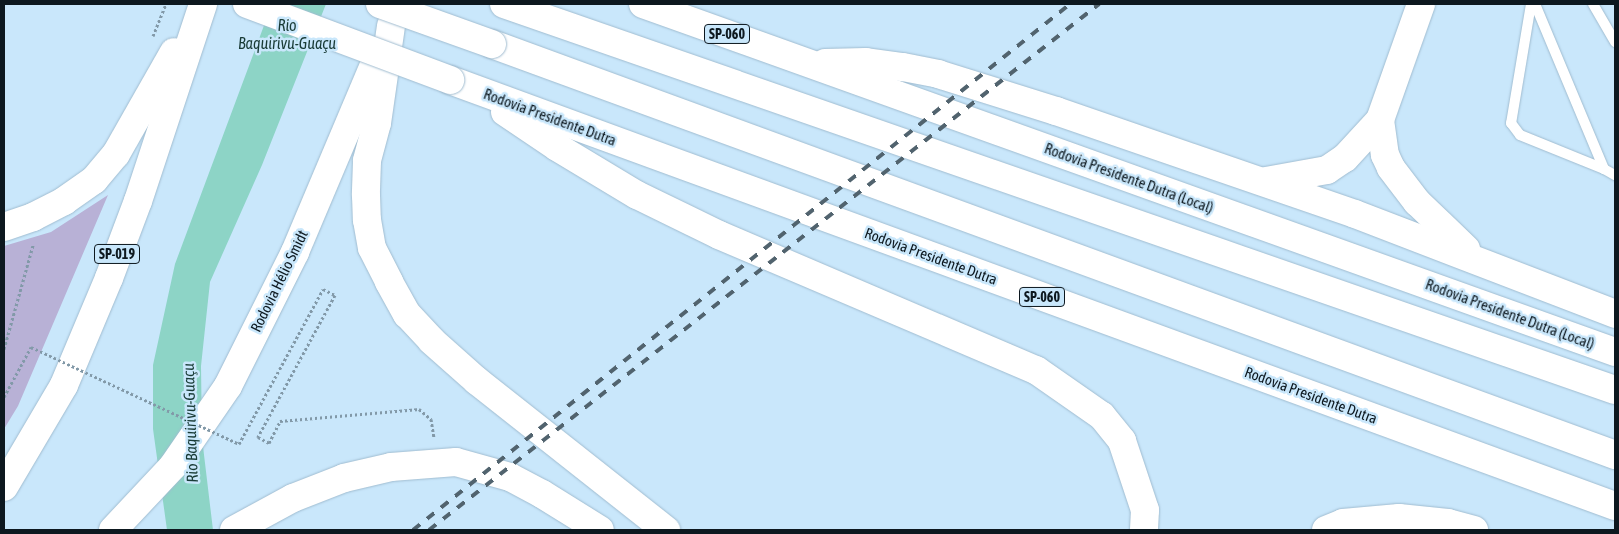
<!DOCTYPE html>
<meta charset="utf-8">
<style>
body{margin:0}
#map{position:relative;width:1619px;height:534px;overflow:hidden;background:#c9e7fb;font-family:"Asap Condensed",sans-serif}
div>[style]{position:absolute}
.green>*{inset:0;background:#b8b1d6}
.water>*{inset:0;background:#8dd4c6}
.path>*{height:3px;margin-top:-1.5px;transform-origin:0;background:repeating-linear-gradient(90deg,#8299a8 0 2.5px,transparent 0 5px)}
.roads{filter:drop-shadow(0 0 1px #a0bcd0) drop-shadow(0 0 1px #a0bcd0)}
.service>*{height:10px;margin:-5px;padding:0 5px;transform-origin:5px;border-radius:5px;background:#fff}
.motorway>*{height:28px;margin:-14px;padding:0 14px;transform-origin:14px;border-radius:14px;background:#fff}
.rail>*{height:4px;margin-top:-2px;transform-origin:0;background:repeating-linear-gradient(90deg,#51636e 0 9px,transparent 0 18px)}
.path-bridge>*{height:3px;margin-top:-1.5px;transform-origin:0;background:repeating-linear-gradient(90deg,#8299a8 0 2.5px,transparent 0 5px)}
.bridges{filter:drop-shadow(0 0 1px #a0bcd0) drop-shadow(0 0 1px #a0bcd0)}
.motorway-bridge>*{height:28px;margin:-14px;padding:0 14px;transform-origin:14px;border-radius:14px;background:#fff}
span{translate:-50% -50%;white-space:nowrap;text-align:center;line-height:1.15;-webkit-text-stroke:5px #c9e7fb;paint-order:stroke}
.shield-label span{padding:1px 4px;background:#c9e7fb;border:1px solid;border-radius:4px;-webkit-text-stroke-width:0}
.shield-label{font-size:14px;color:#0d181f;font-weight:700}
.street-label{font-size:15px;color:#0d181f}
.water-label{font-size:16px;color:#193b36;font-style:italic}
.frame{position:absolute;inset:0;border:5px solid #0d181f;pointer-events:none}
</style>
<div id="map">
<div class="green">
<div style="clip-path:polygon(108px 195px,18px 406px,4px 429px,4px 246px,51px 232px)"></div>
</div>
<div class="water">
<div style="clip-path:polygon(272px 4px,326px 4px,262px 165px,210px 282px,201px 366px,202px 438px,213px 530px,167px 530px,153px 429px,153px 365px,175px 264px)"></div>
</div>
<div class="path">
<div style="left:153px;top:36px;width:35px;rotate:-68deg"></div>
<div style="left:4px;top:349px;width:108px;rotate:-74.4deg"></div>
<div style="left:280px;top:421px;width:140px;rotate:-4.9deg"></div>
<div style="left:419px;top:409px;width:16px;rotate:40deg"></div>
<div style="left:431px;top:419px;width:19px;rotate:81deg"></div>
</div>
<div class="roads">
<div class="service">
<div style="left:1531px;top:4px;width:121px;rotate:99.5deg"></div>
<div style="left:1511px;top:123px;width:15px;rotate:53deg"></div>
<div style="left:1520px;top:135px;width:91px;rotate:22deg"></div>
<div style="left:1535px;top:4px;width:179px;rotate:67.3deg"></div>
<div style="left:1604px;top:169px;width:13px;rotate:29deg"></div>
<div style="left:1593px;top:4px;width:44px;rotate:59.9deg"></div>
</div>
<div class="motorway">
<div style="left:504px;top:4px;width:1176px;rotate:19.16deg"></div>
<div style="left:643px;top:4px;width:1032px;rotate:19.7deg"></div>
<div style="left:391px;top:26px;width:98px;rotate:98.2deg"></div>
<div style="left:377px;top:123px;width:39px;rotate:105deg"></div>
<div style="left:367px;top:161px;width:34px;rotate:92deg"></div>
<div style="left:366px;top:195px;width:25px;rotate:88deg"></div>
<div style="left:367px;top:220px;width:28px;rotate:80deg"></div>
<div style="left:372px;top:248px;width:38px;rotate:63deg"></div>
<div style="left:389px;top:282px;width:37px;rotate:61deg"></div>
<div style="left:407px;top:314px;width:37px;rotate:47deg"></div>
<div style="left:432px;top:341px;width:60px;rotate:41.6deg"></div>
<div style="left:477px;top:381px;width:241px;rotate:38.3deg"></div>
<div style="left:492px;top:44px;width:1196px;rotate:20.1deg"></div>
<div style="left:825px;top:63px;width:41px;rotate:-1.4deg"></div>
<div style="left:866px;top:62px;width:37px;rotate:8deg"></div>
<div style="left:903px;top:67px;width:36px;rotate:11deg"></div>
<div style="left:938px;top:74px;width:124px;rotate:17.4deg"></div>
<div style="left:1056px;top:111px;width:316px;rotate:19deg"></div>
<div style="left:1355px;top:214px;width:279px;rotate:21deg"></div>
<div style="left:450px;top:80px;width:1240px;rotate:20.09deg"></div>
<div style="left:505px;top:112px;width:63px;rotate:33.9deg"></div>
<div style="left:557px;top:147px;width:93px;rotate:31deg"></div>
<div style="left:637px;top:195px;width:91px;rotate:26deg"></div>
<div style="left:719px;top:235px;width:345px;rotate:23.1deg"></div>
<div style="left:1036px;top:370px;width:80px;rotate:34.9deg"></div>
<div style="left:1102px;top:416px;width:32px;rotate:51deg"></div>
<div style="left:1122px;top:441px;width:73px;rotate:71.6deg"></div>
<div style="left:1145px;top:510px;width:20px;rotate:93deg"></div>
<div style="left:1380px;top:120px;width:35px;rotate:82deg"></div>
<div style="left:1385px;top:155px;width:14px;rotate:65deg"></div>
<div style="left:1391px;top:168px;width:43px;rotate:52.6deg"></div>
<div style="left:1417px;top:202px;width:68px;rotate:43.8deg"></div>
<div style="left:1266px;top:181px;width:62px;rotate:-10.2deg"></div>
<div style="left:1327px;top:170px;width:22px;rotate:-34deg"></div>
<div style="left:1345px;top:158px;width:52px;rotate:-47.4deg"></div>
<div style="left:1380px;top:120px;width:123px;rotate:-70.5deg"></div>
<div style="left:4px;top:227px;width:31px;rotate:-19deg"></div>
<div style="left:33px;top:217px;width:35px;rotate:-27deg"></div>
<div style="left:64px;top:201px;width:37px;rotate:-35deg"></div>
<div style="left:94px;top:180px;width:34px;rotate:-50deg"></div>
<div style="left:116px;top:154px;width:117px;rotate:-60.4deg"></div>
<div style="left:4px;top:487px;width:118px;rotate:-59.5deg"></div>
<div style="left:64px;top:385px;width:116px;rotate:-67.2deg"></div>
<div style="left:109px;top:278px;width:82px;rotate:-69.4deg"></div>
<div style="left:138px;top:201px;width:207px;rotate:-71.7deg"></div>
<div style="left:113px;top:530px;width:88px;rotate:-46.8deg"></div>
<div style="left:173px;top:466px;width:97px;rotate:-55.5deg"></div>
<div style="left:228px;top:386px;width:150px;rotate:-63.4deg"></div>
<div style="left:295px;top:252px;width:211px;rotate:-67.1deg"></div>
<div style="left:234px;top:530px;width:67px;rotate:-28.5deg"></div>
<div style="left:293px;top:498px;width:55px;rotate:-21.4deg"></div>
<div style="left:344px;top:478px;width:48px;rotate:-13.2deg"></div>
<div style="left:391px;top:467px;width:65px;rotate:-4.4deg"></div>
<div style="left:456px;top:462px;width:56px;rotate:15.5deg"></div>
<div style="left:510px;top:477px;width:36px;rotate:28deg"></div>
<div style="left:542px;top:494px;width:68px;rotate:31.8deg"></div>
<div style="left:1326px;top:530px;width:18px;rotate:-22deg"></div>
<div style="left:1343px;top:523px;width:56px;rotate:-5.1deg"></div>
<div style="left:1399px;top:518px;width:49px;rotate:5.8deg"></div>
<div style="left:1448px;top:523px;width:27px;rotate:15deg"></div>
</div>
</div>
<div class="rail">
<div style="left:413px;top:530px;width:842px;rotate:-38.68deg"></div>
<div style="left:429px;top:530px;width:852px;rotate:-38.13deg"></div>
</div>
<div class="path-bridge">
<div style="left:4px;top:397px;width:57px;rotate:-61.6deg"></div>
<div style="left:31px;top:347px;width:230px;rotate:25deg"></div>
<div style="left:239px;top:444px;width:176px;rotate:-61.5deg"></div>
<div style="left:323px;top:289px;width:13px;rotate:27deg"></div>
<div style="left:335px;top:295px;width:162px;rotate:118.5deg"></div>
<div style="left:258px;top:437px;width:13px;rotate:29deg"></div>
<div style="left:269px;top:443px;width:25px;rotate:-63deg"></div>
</div>
<div class="bridges">
<div class="motorway-bridge">
<div style="left:247px;top:4px;width:217px;rotate:20.5deg"></div>
<div style="left:380px;top:4px;width:119px;rotate:19.7deg"></div>
</div>
</div>
<div class="shield-label">
<span style="left:727px;top:34px">SP-060</span>
<span style="left:117px;top:254px">SP-019</span>
<span style="left:1042px;top:297px">SP-060</span>
</div>
<div class="street-label">
<span style="left:550px;top:117px;rotate:20deg">Rodovia Presidente Dutra</span>
<span style="left:1129px;top:178px;rotate:20deg">Rodovia Presidente Dutra (Local)</span>
<span style="left:931px;top:256px;rotate:20deg">Rodovia Presidente Dutra</span>
<span style="left:279px;top:281px;rotate:-64deg">Rodovia Hélio Smidt</span>
<span style="left:1510px;top:314px;rotate:20deg">Rodovia Presidente Dutra (Local)</span>
<span style="left:1311px;top:395px;rotate:20deg">Rodovia Presidente Dutra</span>
</div>
<div class="water-label">
<span style="left:287px;top:34px">Rio<br>Baquirivu-Guaçu</span>
<span style="left:190px;top:423px;rotate:-92deg">Rio Baquirivu-Guaçu</span>
</div>
<div class="frame"></div>
</div>
